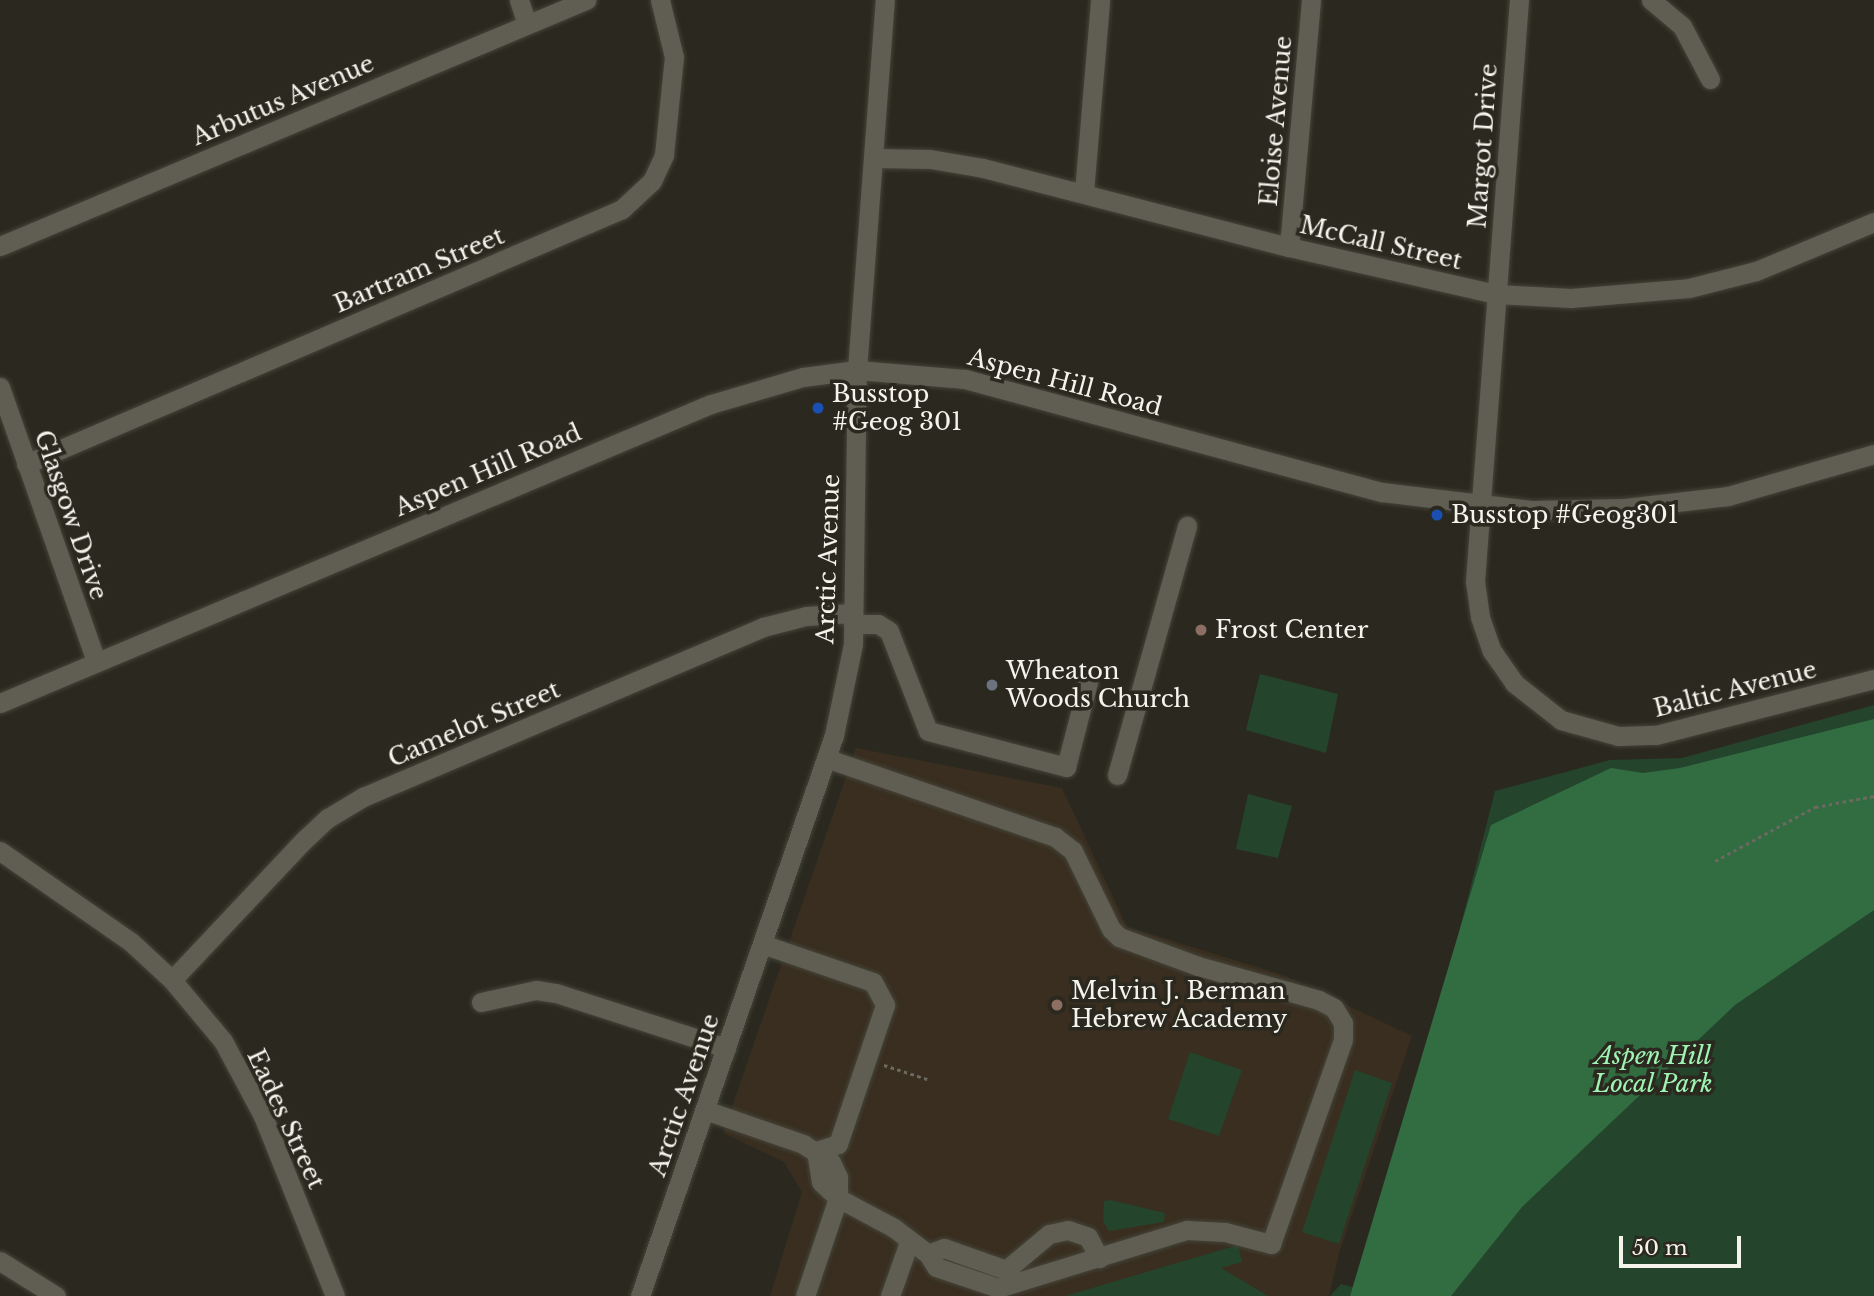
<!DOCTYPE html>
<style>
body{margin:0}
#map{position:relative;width:1874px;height:1296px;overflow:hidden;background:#2b291f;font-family:"Libre Baskerville",serif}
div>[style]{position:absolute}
.education>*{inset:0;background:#392e1f}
.green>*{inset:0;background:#24442c}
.forest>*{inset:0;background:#326d42}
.path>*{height:2.5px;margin-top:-1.25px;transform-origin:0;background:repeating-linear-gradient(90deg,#6b6960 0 3.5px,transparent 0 7px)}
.roads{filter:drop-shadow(0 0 2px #44443a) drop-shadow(0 0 2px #44443a)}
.minor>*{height:19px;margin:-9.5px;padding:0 9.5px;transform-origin:9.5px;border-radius:9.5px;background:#605e53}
.dots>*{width:19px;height:19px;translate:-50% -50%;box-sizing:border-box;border:4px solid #2b291f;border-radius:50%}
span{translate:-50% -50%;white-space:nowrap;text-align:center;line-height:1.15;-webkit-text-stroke:7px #2b291f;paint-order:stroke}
.street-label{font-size:24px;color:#f4f3ec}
.poi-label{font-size:24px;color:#f4f3ec}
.left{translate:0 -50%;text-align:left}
.park-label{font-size:24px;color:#9ff4b4;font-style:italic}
.scale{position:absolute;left:1619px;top:1236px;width:122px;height:32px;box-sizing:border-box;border:4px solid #f4f3ec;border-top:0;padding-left:9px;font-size:21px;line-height:24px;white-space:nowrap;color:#f4f3ec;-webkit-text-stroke:5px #2b291f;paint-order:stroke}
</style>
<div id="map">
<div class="education">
<div style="clip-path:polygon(856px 748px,1062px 788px,1127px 927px,1283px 975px,1412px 1036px,1339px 1253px,1329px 1296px,770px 1296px,802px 1192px,784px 1162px,723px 1133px)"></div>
</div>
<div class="green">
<div style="clip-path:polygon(1260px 674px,1338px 694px,1326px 753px,1246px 730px)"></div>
<div style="clip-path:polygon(1874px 705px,1874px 1296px,1366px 1296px,1495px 791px,1610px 760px,1682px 758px)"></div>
<div style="clip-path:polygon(1248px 794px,1292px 806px,1278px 858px,1236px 849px)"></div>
<div style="clip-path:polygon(1190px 1052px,1242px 1070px,1219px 1136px,1168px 1119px)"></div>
<div style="clip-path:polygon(1355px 1070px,1392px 1083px,1339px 1244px,1302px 1232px)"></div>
<div style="clip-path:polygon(1110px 1200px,1165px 1213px,1164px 1222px,1109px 1231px,1103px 1221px,1104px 1201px)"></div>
<div style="clip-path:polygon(1238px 1245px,1242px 1262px,1221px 1268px,1268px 1296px,1065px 1296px)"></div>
<div style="clip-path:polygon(1341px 1284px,1353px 1287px,1350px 1296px,1330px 1296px)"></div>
</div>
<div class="forest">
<div style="clip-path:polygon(1874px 719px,1874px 910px,1735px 1005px,1522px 1207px,1451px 1296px,1350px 1296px,1491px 825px,1611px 768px,1643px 773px,1680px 768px)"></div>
</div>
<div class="path">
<div style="left:1715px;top:861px;width:114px;rotate:-28.4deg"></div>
<div style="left:1815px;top:807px;width:60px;rotate:-10.6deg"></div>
<div style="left:884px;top:1065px;width:48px;rotate:18.1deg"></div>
</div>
<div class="roads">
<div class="minor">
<div style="left:519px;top:0;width:25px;rotate:72deg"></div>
<div style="left:1519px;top:0;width:583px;rotate:94.33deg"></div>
<div style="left:1475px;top:581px;width:36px;rotate:82deg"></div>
<div style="left:1480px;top:617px;width:36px;rotate:71deg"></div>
<div style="left:1492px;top:651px;width:39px;rotate:55deg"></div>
<div style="left:1514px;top:683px;width:60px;rotate:38.2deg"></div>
<div style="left:1561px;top:720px;width:59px;rotate:15.7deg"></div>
<div style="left:1618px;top:736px;width:38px;rotate:-2deg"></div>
<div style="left:1656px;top:735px;width:225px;rotate:-14.4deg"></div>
<div style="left:1651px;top:0;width:40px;rotate:40deg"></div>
<div style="left:1682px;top:26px;width:60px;rotate:62.2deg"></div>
<div style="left:874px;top:158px;width:56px;rotate:1deg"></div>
<div style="left:930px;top:159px;width:54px;rotate:9.6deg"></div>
<div style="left:983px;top:168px;width:316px;rotate:14.5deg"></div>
<div style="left:1289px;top:247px;width:212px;rotate:12.8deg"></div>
<div style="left:1496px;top:294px;width:75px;rotate:3.1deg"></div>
<div style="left:1571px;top:298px;width:118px;rotate:-4.8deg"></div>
<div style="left:1689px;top:288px;width:69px;rotate:-14.2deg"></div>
<div style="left:1756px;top:271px;width:128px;rotate:-22.6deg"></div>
<div style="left:1084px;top:192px;width:193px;rotate:-85.2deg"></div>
<div style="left:0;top:246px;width:636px;rotate:-22.77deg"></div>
<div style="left:1289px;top:247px;width:248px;rotate:-84.9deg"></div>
<div style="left:0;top:387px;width:288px;rotate:70.7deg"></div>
<div style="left:26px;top:464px;width:648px;rotate:-23.16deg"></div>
<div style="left:622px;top:209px;width:41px;rotate:-43deg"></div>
<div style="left:652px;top:181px;width:29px;rotate:-65deg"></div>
<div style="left:664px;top:155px;width:99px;rotate:-84.2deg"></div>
<div style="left:674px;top:57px;width:59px;rotate:-103.8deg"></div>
<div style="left:853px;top:624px;width:25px"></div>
<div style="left:878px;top:624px;width:13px;rotate:32deg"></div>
<div style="left:889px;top:631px;width:107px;rotate:68.7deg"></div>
<div style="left:928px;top:731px;width:143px;rotate:14.6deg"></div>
<div style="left:1066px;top:767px;width:88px;rotate:-75.5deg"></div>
<div style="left:0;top:703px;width:771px;rotate:-22.81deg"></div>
<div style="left:711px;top:404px;width:96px;rotate:-16.4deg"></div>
<div style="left:803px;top:377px;width:54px;rotate:-7.4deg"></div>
<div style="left:857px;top:370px;width:108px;rotate:4.8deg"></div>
<div style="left:965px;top:379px;width:432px;rotate:15.2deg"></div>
<div style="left:1382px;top:492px;width:150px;rotate:6.9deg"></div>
<div style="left:1531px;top:510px;width:94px;rotate:-1.2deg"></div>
<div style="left:1625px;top:508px;width:104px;rotate:-6.6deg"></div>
<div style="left:1728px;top:496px;width:152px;rotate:-16deg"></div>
<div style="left:1117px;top:775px;width:259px;rotate:-74.3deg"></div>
<div style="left:0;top:851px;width:160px;rotate:34.8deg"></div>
<div style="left:131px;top:942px;width:56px;rotate:42.8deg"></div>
<div style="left:172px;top:980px;width:80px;rotate:50.1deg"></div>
<div style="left:223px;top:1041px;width:85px;rotate:61.9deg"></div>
<div style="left:263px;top:1116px;width:194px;rotate:68.2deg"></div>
<div style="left:762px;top:944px;width:117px;rotate:18.9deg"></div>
<div style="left:873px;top:982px;width:26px;rotate:62deg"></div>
<div style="left:885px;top:1005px;width:147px;rotate:108.7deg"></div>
<div style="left:838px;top:1144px;width:23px;rotate:162deg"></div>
<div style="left:172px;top:980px;width:191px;rotate:-46.7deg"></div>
<div style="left:303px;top:841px;width:34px;rotate:-43deg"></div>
<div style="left:328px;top:818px;width:41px;rotate:-31deg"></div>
<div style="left:363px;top:797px;width:435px;rotate:-23deg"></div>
<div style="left:763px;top:627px;width:44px;rotate:-14.3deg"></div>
<div style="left:806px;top:616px;width:47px;rotate:-3.7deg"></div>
<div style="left:481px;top:1002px;width:56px;rotate:-12.3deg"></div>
<div style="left:536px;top:990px;width:20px;rotate:9deg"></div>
<div style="left:556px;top:993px;width:179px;rotate:17.9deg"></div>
<div style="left:705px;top:1110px;width:104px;rotate:19.1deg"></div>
<div style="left:803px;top:1144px;width:33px;rotate:33deg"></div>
<div style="left:831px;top:1162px;width:17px;rotate:65deg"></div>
<div style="left:838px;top:1177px;width:21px;rotate:90deg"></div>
<div style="left:838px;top:1198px;width:103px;rotate:108.6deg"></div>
<div style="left:816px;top:1151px;width:31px;rotate:81deg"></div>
<div style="left:821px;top:1182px;width:23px;rotate:43deg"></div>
<div style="left:838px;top:1198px;width:64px;rotate:28.2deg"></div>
<div style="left:894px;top:1228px;width:43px;rotate:37.4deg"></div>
<div style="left:928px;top:1254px;width:15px;rotate:58deg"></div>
<div style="left:936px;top:1267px;width:65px;rotate:18.7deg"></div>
<div style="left:998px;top:1288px;width:198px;rotate:-17.1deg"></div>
<div style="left:1187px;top:1230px;width:38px;rotate:3deg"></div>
<div style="left:1225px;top:1232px;width:48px;rotate:14.6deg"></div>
<div style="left:1271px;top:1244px;width:217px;rotate:-70.6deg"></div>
<div style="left:1343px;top:1039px;width:16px;rotate:-90deg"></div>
<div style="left:1343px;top:1023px;width:17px;rotate:-121deg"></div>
<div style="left:1334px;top:1008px;width:17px;rotate:-152deg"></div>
<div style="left:1319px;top:1000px;width:126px;rotate:-164.3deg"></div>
<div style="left:1198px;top:966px;width:84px;rotate:-159.8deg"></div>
<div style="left:1119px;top:937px;width:11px;rotate:-135deg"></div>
<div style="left:1111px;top:929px;width:87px;rotate:-116deg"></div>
<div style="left:1073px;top:851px;width:23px;rotate:-142deg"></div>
<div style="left:1055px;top:837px;width:242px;rotate:-161deg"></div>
<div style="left:928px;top:1254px;width:17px;rotate:-21deg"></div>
<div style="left:944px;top:1248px;width:66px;rotate:19.5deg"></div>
<div style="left:1006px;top:1270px;width:56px;rotate:-39.9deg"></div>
<div style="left:1049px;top:1234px;width:19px;rotate:-12deg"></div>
<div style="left:1068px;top:1230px;width:21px;rotate:19deg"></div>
<div style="left:1088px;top:1237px;width:24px;rotate:62deg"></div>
<div style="left:0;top:1261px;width:66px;rotate:32deg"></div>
<div style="left:640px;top:1296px;width:594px;rotate:-70.92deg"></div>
<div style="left:834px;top:735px;width:93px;rotate:-78.2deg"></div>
<div style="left:853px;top:644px;width:274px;rotate:-89.2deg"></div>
<div style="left:857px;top:370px;width:371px;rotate:-85.7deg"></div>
<div style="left:890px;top:1296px;width:57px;rotate:-70.6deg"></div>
</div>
</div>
<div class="dots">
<div style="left:818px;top:408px;background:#1a4fb4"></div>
<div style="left:1437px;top:515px;background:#1a4fb4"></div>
<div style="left:1201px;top:630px;background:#8d6e63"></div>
<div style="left:992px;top:685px;background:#6b7280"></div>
<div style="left:1057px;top:1005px;background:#8d6e63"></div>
</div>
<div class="street-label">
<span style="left:283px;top:100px;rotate:-23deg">Arbutus Avenue</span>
<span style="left:1276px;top:121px;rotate:-85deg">Eloise Avenue</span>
<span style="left:1483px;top:146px;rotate:-86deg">Margot Drive</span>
<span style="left:1381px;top:243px;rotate:13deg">McCall Street</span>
<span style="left:419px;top:270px;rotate:-23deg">Bartram Street</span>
<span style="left:1065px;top:382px;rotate:15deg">Aspen Hill Road</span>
<span style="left:488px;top:470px;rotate:-23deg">Aspen Hill Road</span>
<span style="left:71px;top:515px;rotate:71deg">Glasgow Drive</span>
<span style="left:828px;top:559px;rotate:-88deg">Arctic Avenue</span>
<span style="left:1735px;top:689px;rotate:-14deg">Baltic Avenue</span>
<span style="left:474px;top:724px;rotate:-23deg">Camelot Street</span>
<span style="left:684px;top:1095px;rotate:-71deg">Arctic Avenue</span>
<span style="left:286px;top:1119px;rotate:65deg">Eades Street</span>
</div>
<div class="poi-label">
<span class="left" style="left:832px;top:408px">Busstop<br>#Geog 301</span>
<span class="left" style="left:1451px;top:515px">Busstop #Geog301</span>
<span class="left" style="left:1215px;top:630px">Frost Center</span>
<span class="left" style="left:1006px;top:685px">Wheaton<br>Woods Church</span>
<span class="left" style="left:1071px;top:1005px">Melvin J. Berman<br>Hebrew Academy</span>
</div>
<div class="park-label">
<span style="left:1653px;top:1070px">Aspen Hill<br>Local Park</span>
</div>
<div class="scale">50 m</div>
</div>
